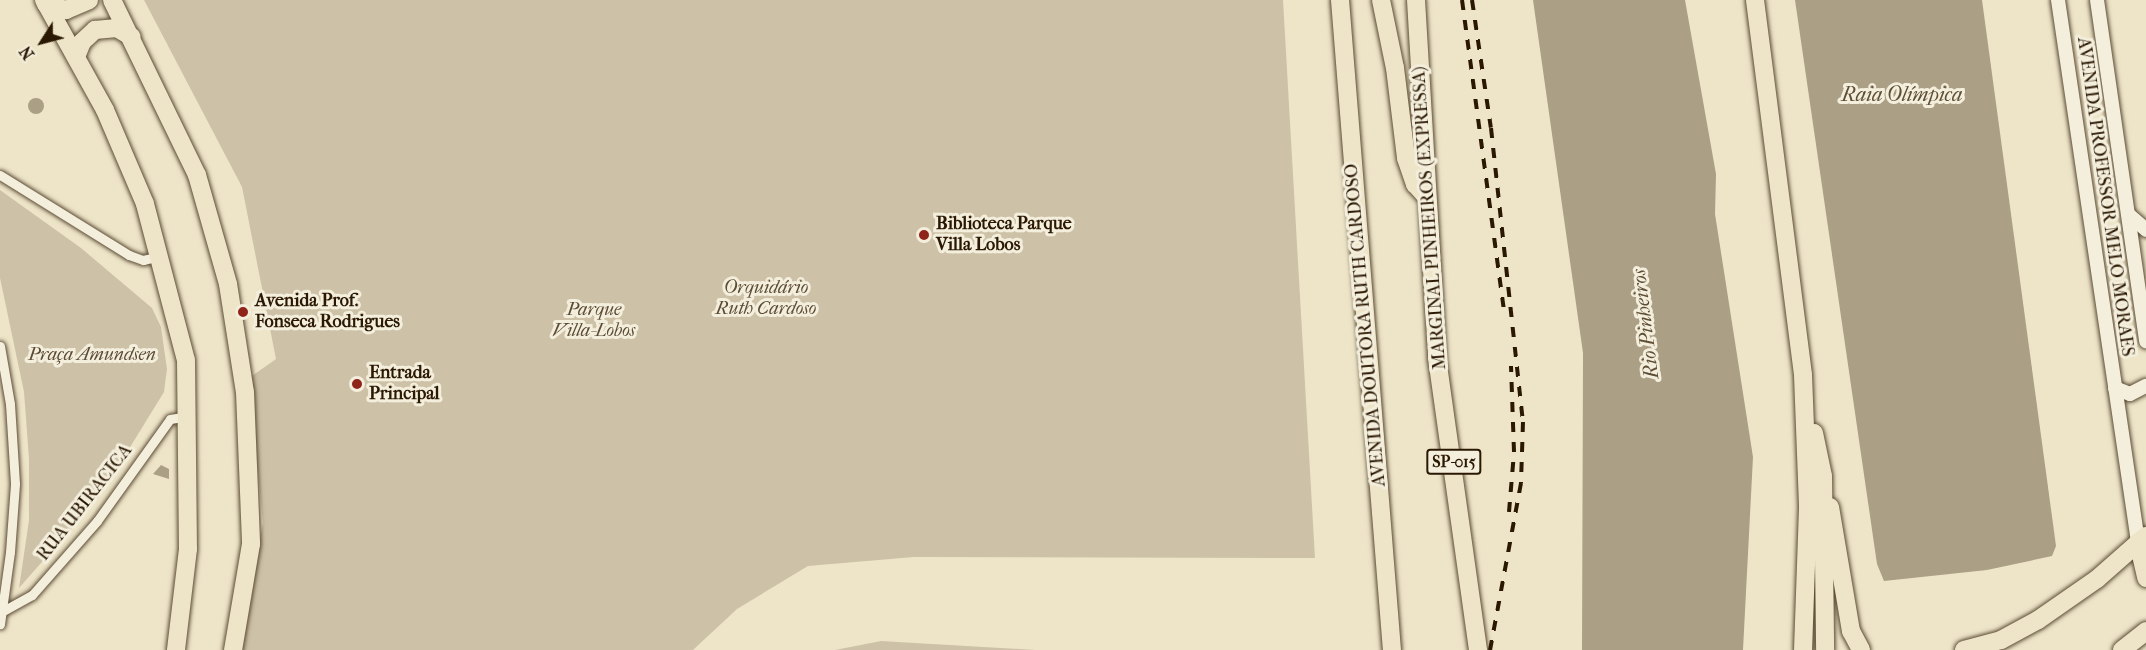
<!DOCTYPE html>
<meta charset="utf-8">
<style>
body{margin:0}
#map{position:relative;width:2146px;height:650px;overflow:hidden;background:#eee5c9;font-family:"IM FELL French Canon",serif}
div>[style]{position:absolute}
.green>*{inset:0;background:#cdc2a7}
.water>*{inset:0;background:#ab9f85}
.round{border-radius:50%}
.roads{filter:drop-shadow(0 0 2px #5b4b34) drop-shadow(0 0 2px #5b4b34)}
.street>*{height:9px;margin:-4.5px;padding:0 4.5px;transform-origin:4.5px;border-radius:4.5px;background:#f4eedc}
.secondary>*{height:14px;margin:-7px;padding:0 7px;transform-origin:7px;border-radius:7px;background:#f4eedc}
.highway>*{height:18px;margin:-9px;padding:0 9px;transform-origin:9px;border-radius:9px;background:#eee5c9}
.rail>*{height:4px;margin-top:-2px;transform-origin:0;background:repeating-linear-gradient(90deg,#2a1802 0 10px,transparent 0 20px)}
.dots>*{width:16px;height:16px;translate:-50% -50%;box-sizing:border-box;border:3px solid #f4eedc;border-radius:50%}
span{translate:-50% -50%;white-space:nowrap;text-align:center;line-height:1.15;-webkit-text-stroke:6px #f4eedc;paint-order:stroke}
.shield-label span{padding:2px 4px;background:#f4eedc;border:2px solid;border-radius:4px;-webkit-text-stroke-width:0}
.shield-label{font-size:16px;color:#2a1802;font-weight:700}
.street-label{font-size:18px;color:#2a1802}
.poi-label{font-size:18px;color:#2a1802;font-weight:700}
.left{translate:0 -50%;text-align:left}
.park-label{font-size:18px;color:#5b4b34;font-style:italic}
.water-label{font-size:20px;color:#5e4e36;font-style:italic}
.north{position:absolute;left:12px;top:12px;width:60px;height:60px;-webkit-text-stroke:4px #f4eedc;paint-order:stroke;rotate:234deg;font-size:16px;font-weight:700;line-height:24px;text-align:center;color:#2a1802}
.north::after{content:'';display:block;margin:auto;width:21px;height:27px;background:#2a1802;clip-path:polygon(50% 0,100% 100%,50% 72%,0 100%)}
</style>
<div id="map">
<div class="green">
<div style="clip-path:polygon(144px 0,1283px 0,1315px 558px,914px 557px,808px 566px,737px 609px,693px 650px,238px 650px,263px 523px,249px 378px,276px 359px,242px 187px)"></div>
<div style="clip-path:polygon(0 190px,81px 248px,152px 308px,161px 327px,167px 369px,164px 392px,100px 496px,19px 588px,29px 520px,29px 459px,24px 392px,0 278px)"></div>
<div style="clip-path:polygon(881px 641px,1036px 650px,835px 650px)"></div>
</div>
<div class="water">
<div style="clip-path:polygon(1533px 0,1685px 0,1716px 174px,1715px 214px,1753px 457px,1743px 650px,1582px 650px,1583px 353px)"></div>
<div style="clip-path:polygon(1795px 0,1982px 0,2056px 546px,2052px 556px,1987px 570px,1884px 581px,1877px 564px)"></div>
<div class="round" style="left:28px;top:98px;width:16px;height:16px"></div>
<div style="clip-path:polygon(161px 465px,169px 469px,169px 479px,153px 474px)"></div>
</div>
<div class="roads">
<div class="street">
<div style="left:0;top:175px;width:152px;rotate:31.8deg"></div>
<div style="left:129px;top:255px;width:15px;rotate:20deg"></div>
<div style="left:143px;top:260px;width:17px;rotate:-13deg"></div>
<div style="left:0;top:346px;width:59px;rotate:80.2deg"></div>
<div style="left:10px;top:404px;width:80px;rotate:86.4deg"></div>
<div style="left:15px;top:484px;width:68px;rotate:94.2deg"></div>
<div style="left:10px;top:552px;width:73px;rotate:97.9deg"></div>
<div style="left:3px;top:611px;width:33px;rotate:-29deg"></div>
<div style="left:32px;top:595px;width:98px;rotate:-48.7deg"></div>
<div style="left:97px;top:521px;width:125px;rotate:-54.4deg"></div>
<div style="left:170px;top:419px;width:19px;rotate:-9deg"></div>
</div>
<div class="secondary">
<div style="left:2058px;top:0;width:548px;rotate:81.6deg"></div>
<div style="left:2097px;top:0;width:345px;rotate:81.8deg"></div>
<div style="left:2129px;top:215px;width:23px;rotate:41deg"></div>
<div style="left:2115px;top:388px;width:16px;rotate:22deg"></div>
<div style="left:2130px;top:394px;width:18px;rotate:-27deg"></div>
</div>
<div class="highway">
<div style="left:44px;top:0;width:126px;rotate:61deg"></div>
<div style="left:105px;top:110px;width:102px;rotate:66.9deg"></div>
<div style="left:145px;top:204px;width:161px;rotate:75.3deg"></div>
<div style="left:186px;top:360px;width:189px;rotate:89.4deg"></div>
<div style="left:188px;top:549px;width:102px;rotate:96.8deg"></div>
<div style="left:112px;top:0;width:195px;rotate:64.1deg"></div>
<div style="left:197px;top:175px;width:113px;rotate:74.1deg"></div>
<div style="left:228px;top:284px;width:109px;rotate:81.1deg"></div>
<div style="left:245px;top:392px;width:152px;rotate:87.7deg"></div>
<div style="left:251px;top:544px;width:108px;rotate:99.6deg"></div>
<div style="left:1340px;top:0;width:652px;rotate:85.43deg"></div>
<div style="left:1381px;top:0;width:69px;rotate:78.4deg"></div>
<div style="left:1395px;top:68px;width:91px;rotate:83deg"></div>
<div style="left:1406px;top:158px;width:28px;rotate:71deg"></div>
<div style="left:1415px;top:184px;width:15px;rotate:48deg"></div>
<div style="left:1416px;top:0;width:359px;rotate:86.6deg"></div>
<div style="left:1437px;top:358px;width:295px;rotate:82deg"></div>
<div style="left:1755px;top:0;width:378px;rotate:82.7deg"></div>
<div style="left:1803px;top:375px;width:133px;rotate:87.8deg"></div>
<div style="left:1808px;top:508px;width:142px;rotate:92deg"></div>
<div style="left:46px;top:4px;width:21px;rotate:17deg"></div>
<div style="left:66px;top:10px;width:25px;rotate:-23deg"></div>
<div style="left:76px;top:57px;width:16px;rotate:-68deg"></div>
<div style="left:82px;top:42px;width:18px;rotate:-43deg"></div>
<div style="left:95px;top:30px;width:22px;rotate:-5deg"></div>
<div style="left:117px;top:28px;width:17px;rotate:31deg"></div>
<div style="left:1814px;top:433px;width:44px;rotate:78.2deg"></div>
<div style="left:1823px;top:476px;width:174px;rotate:89.3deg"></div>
<div style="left:1830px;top:507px;width:126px;rotate:80.4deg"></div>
<div style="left:1851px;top:631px;width:21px;rotate:62deg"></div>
<div style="left:2138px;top:542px;width:37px;rotate:77deg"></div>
<div style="left:1964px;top:650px;width:38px;rotate:-15deg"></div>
<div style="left:2001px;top:640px;width:42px;rotate:-28.4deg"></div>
<div style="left:2038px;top:620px;width:72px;rotate:-34.8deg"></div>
<div style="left:2097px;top:579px;width:65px;rotate:-41.3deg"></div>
<div style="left:2122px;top:650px;width:31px;rotate:-38deg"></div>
</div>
</div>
<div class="rail">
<div style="left:1462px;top:0;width:315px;rotate:82.3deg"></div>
<div style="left:1472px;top:0;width:129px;rotate:81.6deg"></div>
<div style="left:1491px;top:128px;width:296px;rotate:83.8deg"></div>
<div style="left:1523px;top:422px;width:61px;rotate:91.9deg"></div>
<div style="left:1521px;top:483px;width:170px;rotate:100.5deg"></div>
<div style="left:1509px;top:512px;width:60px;rotate:-85.2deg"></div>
<div style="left:1514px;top:452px;width:86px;rotate:-92deg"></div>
</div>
<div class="dots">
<div style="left:924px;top:235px;background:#8f2418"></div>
<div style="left:243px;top:312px;background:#8f2418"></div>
<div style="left:357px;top:384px;background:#8f2418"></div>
</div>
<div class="shield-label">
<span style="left:1454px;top:462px">SP-015</span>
</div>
<div class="street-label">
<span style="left:2105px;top:197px;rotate:82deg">AVENIDA PROFESSOR MELO MORAES</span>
<span style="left:1430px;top:218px;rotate:-94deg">MARGINAL PINHEIROS (EXPRESSA)</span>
<span style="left:1366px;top:325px;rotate:-95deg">AVENIDA DOUTORA RUTH CARDOSO</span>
<span style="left:85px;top:503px;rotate:-52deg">RUA UBIRACICA</span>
</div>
<div class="poi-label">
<span class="left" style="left:936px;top:235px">Biblioteca Parque<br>Villa Lobos</span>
<span class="left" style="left:255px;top:312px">Avenida Prof.<br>Fonseca Rodrigues</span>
<span class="left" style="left:369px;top:384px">Entrada<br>Principal</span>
</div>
<div class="park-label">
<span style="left:766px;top:299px">Orquidário<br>Ruth Cardoso</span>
<span style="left:594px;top:321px">Parque<br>Villa-Lobos</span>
<span style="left:92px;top:355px">Praça Amundsen</span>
</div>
<div class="water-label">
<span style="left:1902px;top:94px">Raia Olímpica</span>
<span style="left:1645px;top:324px;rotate:-97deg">Rio Pinheiros</span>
</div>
<div class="north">N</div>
</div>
